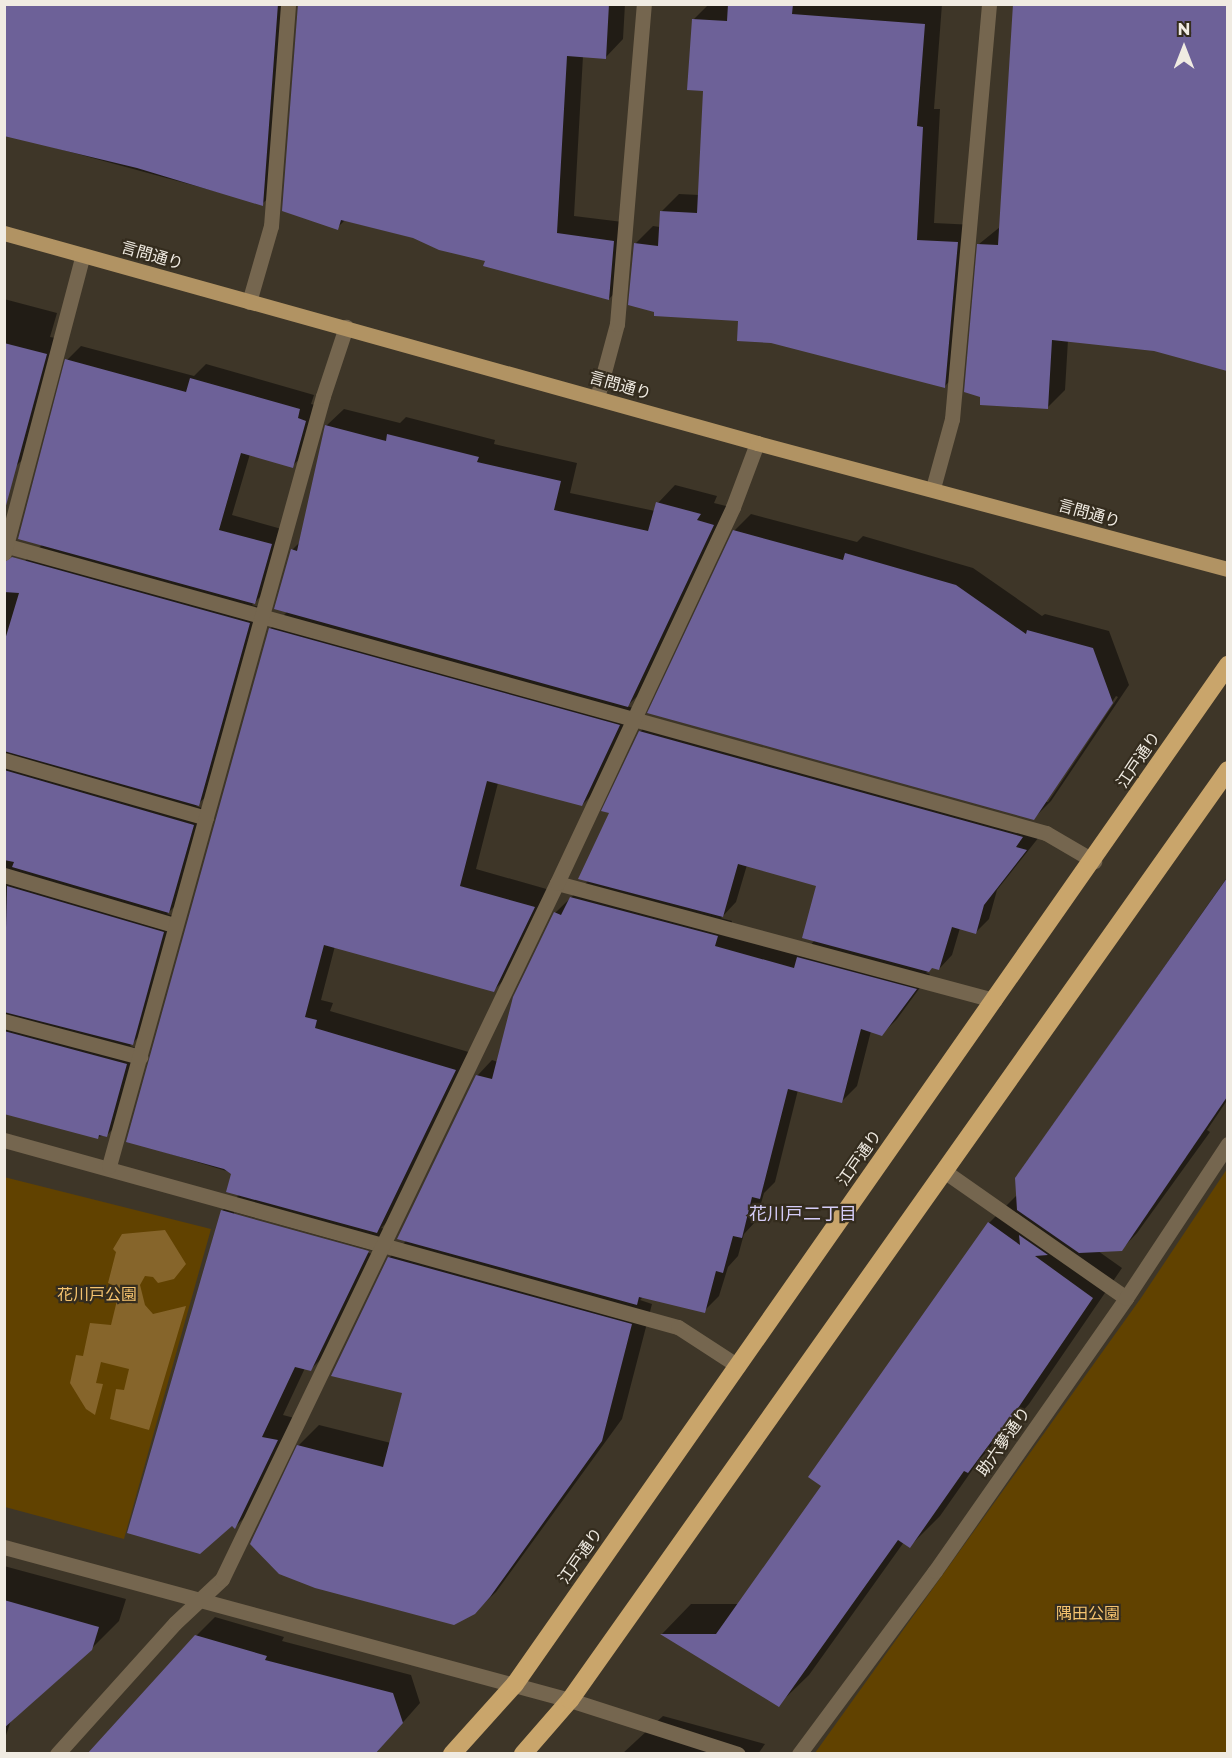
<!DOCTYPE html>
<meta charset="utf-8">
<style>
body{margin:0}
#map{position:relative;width:1232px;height:1758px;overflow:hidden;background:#3e3628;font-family:Montserrat,"Noto Sans JP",sans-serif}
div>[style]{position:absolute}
.green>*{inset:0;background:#614200}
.water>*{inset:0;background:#86652b}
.shadow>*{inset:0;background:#0007}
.building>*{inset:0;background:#6d6198}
.minor>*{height:15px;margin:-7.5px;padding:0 7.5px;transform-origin:7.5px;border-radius:7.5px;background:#75664f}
.major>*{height:15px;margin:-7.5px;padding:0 7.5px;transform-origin:7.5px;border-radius:7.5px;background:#b19363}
.highway>*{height:18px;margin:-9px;padding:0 9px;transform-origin:9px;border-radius:9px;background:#c9a56b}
span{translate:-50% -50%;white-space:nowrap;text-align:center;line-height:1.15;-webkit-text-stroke:4.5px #342c1e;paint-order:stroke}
.street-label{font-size:16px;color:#f0ebe2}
.park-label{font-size:16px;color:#f5c36f}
.neighbourhood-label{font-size:18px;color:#d5cdf8}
.frame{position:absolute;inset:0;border:6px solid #f0ebe2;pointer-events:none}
.north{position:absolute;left:1154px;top:18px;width:60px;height:60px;-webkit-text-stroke:4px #342c1e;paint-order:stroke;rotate:0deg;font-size:16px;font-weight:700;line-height:24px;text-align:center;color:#f0ebe2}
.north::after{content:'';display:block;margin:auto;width:21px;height:27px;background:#f0ebe2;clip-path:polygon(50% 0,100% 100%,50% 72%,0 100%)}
</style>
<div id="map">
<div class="green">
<div style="clip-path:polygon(1227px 1169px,1227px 1753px,815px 1753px,1141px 1298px)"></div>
<div style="clip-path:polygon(4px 1177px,211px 1229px,124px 1539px,5px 1507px)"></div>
</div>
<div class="water">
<div style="clip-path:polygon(165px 1230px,186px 1264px,174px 1279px,158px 1283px,153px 1277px,145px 1276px,140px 1285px,145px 1305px,153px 1314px,186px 1306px,149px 1430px,110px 1419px,116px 1389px,124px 1390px,129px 1369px,101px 1362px,96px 1383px,103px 1384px,95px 1415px,86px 1409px,70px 1383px,76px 1355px,83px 1356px,90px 1323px,111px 1325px,120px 1288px,108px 1283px,116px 1252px,113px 1249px,122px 1234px)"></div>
</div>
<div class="shadow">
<div style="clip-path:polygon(4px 4px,294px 4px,280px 187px,262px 204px,4px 134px)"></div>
<div style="clip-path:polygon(299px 4px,625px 4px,623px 39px,606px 57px,583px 56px,574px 216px,631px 223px,626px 281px,609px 299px,413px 236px,346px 219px,337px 228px)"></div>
<div style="clip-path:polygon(709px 4px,942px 4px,934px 109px,940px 109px,934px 223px,975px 225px,962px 368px,945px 386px,740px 319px,635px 244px,653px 226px,660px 227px,661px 212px,679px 194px,699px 195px,705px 90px,694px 19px)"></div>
<div style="clip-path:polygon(1014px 4px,1228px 4px,1228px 370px,1154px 349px,1068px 340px,1065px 390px,1047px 408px,979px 244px,1000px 227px)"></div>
<div style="clip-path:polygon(4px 299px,57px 313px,50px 337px,61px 339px,31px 451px,16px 466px,4px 463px)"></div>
<div style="clip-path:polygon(81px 346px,194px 376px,206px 364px,314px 395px,311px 404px,320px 406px,307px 452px,292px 466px,250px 454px,232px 515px,285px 530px,269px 588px,252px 605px,264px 608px,214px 789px,196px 806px,208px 810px,184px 897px,167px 914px,178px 917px,147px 1028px,130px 1046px,141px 1049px,122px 1120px,107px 1135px,97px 1137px,4px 1110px,4px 556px,24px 562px,43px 544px,67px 360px)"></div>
<div style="clip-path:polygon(evenodd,344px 409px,400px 423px,406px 417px,495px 440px,494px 444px,577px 463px,570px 493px,655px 511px,658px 503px,675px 485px,717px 496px,714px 503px,730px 507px,646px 688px,627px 706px,636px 709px,599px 788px,582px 805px,498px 783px,476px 869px,550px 890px,510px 974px,493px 991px,335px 946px,321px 1000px,333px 1003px,330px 1011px,472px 1053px,394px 1215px,381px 1228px,389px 1230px,333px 1347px,311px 1369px,305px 1368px,283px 1415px,298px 1419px,257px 1505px,235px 1527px,222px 1211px,240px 1194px,233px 1173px,128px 1141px,270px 629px,287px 612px,292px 550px,301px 541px,326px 426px,344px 409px,234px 1212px,377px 1252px,376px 1255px,234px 1216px,234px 1212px)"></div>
<div style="clip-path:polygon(evenodd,751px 514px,857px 542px,863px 536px,973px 568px,1042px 616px,1045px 614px,1109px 631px,1129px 685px,1051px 801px,1034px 818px,734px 531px,751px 514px,1116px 696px,1118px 697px,1048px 802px,1045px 802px,1116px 696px)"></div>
<div style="clip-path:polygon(evenodd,654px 718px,1039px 837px,997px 890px,989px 919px,976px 932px,960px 928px,952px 955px,939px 969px,932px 967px,926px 973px,930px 974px,897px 1019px,882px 1034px,871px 1031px,857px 1086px,842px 1101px,798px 1090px,775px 1182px,764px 1193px,756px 1221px,744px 1234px,738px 1256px,728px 1267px,719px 1296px,704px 1311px,644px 1296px,640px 1300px,652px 1304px,622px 1419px,496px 1592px,474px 1613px,298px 1446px,319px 1425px,391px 1443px,404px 1392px,389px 1258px,407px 1240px,477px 1076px,492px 1060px,498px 1062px,555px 913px,589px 880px,640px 732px,654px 718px,747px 865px,817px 885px,815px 940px,804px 952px,730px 931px,732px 921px,721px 918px,736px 902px,747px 865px)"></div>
<div style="clip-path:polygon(1228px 876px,1228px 1099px,1207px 1130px,1210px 1132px,1137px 1233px,1122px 1249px,1098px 1251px,1122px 1268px,1029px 1404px,980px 1459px,940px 1516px,910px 1546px,904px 1542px,809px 1675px,778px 1705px,662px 1634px,691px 1604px,739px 1604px,823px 1486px,989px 1223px,1017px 1195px,1016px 1178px)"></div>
<div style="clip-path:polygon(4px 1566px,126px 1599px,119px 1621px,91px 1649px,17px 1703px,4px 1741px)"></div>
<div style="clip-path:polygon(215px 1617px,284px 1637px,282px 1641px,411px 1675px,420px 1703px,375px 1754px,196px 1636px)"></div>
<div style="clip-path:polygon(663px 1716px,765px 1744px,758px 1754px,622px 1754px)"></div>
</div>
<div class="building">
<div style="clip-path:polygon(4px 4px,278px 4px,263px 206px,137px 168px,4px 136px)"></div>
<div style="clip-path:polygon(298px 4px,609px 4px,606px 59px,567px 56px,557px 233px,614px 241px,609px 300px,483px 266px,485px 261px,439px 250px,413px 238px,341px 220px,338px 230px,282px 211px)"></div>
<div style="clip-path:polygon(728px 4px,793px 4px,792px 14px,925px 24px,917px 126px,923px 127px,917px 240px,958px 242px,945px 388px,771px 343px,737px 341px,738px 321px,654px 316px,654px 312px,628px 305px,634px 243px,658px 246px,660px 211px,697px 213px,703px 91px,687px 90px,692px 19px,727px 21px)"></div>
<div style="clip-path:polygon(1013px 4px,1227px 4px,1227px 371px,1154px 351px,1052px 340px,1048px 409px,980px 405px,980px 397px,964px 392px,977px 244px,998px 245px)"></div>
<div style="clip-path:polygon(4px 343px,47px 354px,4px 513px)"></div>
<div style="clip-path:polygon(65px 359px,186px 392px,190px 378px,300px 409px,298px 418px,306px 421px,293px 468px,241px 453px,219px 530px,272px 544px,255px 604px,18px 539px)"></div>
<div style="clip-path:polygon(325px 425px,386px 441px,387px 434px,479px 457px,477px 462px,561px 481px,554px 510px,648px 531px,656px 502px,701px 514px,697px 520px,714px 525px,628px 707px,274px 609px,291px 549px,297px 551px)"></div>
<div style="clip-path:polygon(733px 530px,843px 560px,845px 553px,956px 585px,1026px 634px,1027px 630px,1093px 648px,1113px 703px,1034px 820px,647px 713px)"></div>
<div style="clip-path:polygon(12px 557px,250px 623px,199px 806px,4px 751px,4px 643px,19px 593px,4px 592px,4px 562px)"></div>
<div style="clip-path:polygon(269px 628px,620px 725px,582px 806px,487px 781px,460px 886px,535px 907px,494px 992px,324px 945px,305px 1017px,317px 1020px,315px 1028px,456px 1070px,377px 1233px,226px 1192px,231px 1174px,224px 1169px,126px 1142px)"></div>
<div style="clip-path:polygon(639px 731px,1023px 837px,1016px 847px,1027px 850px,984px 905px,976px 934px,952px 927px,939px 970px,932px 968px,929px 972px,802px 938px,816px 886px,738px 864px,723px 917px,578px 879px,609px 813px,601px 811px)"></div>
<div style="clip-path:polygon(4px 770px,194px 825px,169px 913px,12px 867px,14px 862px,4px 860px)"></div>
<div style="clip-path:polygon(1227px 878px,1227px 1097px,1122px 1251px,1079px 1253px,1017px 1210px,1015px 1178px)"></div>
<div style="clip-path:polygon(7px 886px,164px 932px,133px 1045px,4px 1012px)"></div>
<div style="clip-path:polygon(570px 897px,718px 936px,715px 946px,794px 968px,797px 957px,917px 989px,882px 1036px,861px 1029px,842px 1103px,788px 1089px,760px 1199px,752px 1197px,742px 1238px,733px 1236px,723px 1273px,716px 1271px,705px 1313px,639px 1297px,637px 1305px,397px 1239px,476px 1075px,492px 1079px,513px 997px,554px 912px,561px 915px)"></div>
<div style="clip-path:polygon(4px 1031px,127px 1064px,107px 1137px,99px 1135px,98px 1139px,4px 1114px)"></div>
<div style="clip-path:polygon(221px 1210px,369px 1251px,311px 1371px,295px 1367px,262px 1437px,278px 1440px,235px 1529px,232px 1526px,200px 1554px,127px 1533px)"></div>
<div style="clip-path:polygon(988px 1222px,1020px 1245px,1019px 1235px,1048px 1255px,1035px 1256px,1093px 1298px,999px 1436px,997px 1434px,968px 1473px,964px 1471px,910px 1548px,898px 1540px,779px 1707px,660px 1634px,716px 1634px,821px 1486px,808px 1477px)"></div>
<div style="clip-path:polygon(388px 1257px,632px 1324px,602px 1441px,490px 1597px,475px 1614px,454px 1625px,315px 1588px,279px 1574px,250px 1544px,297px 1445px,383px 1467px,402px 1393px,331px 1376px)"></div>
<div style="clip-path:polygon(4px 1600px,99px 1627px,92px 1650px,4px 1728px)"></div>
<div style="clip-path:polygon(195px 1635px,267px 1656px,265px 1660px,393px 1693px,403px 1723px,375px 1754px,87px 1754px)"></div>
</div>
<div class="minor">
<div style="left:249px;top:302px;width:79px;rotate:-73.9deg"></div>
<div style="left:271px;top:226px;width:223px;rotate:-85.6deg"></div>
<div style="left:597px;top:398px;width:77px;rotate:-74.9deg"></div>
<div style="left:617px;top:324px;width:321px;rotate:-85.2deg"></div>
<div style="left:933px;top:488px;width:72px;rotate:-74.6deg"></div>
<div style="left:952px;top:419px;width:417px;rotate:-84.9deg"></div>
<div style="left:4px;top:545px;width:1081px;rotate:15.45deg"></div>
<div style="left:1046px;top:833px;width:56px;rotate:30.3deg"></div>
<div style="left:4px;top:553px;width:308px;rotate:-75.2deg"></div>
<div style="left:4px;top:760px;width:210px;rotate:16deg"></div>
<div style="left:4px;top:875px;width:177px;rotate:16.4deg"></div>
<div style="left:557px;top:883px;width:453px;rotate:15deg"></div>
<div style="left:4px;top:1021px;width:141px;rotate:14.8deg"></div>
<div style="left:4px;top:1140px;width:699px;rotate:15.51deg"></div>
<div style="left:678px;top:1327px;width:72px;rotate:33deg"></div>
<div style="left:109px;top:1166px;width:799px;rotate:-74.47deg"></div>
<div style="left:323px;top:396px;width:73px;rotate:-71.6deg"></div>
<div style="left:944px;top:1171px;width:222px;rotate:34.9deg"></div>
<div style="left:4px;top:1547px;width:586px;rotate:15.13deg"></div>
<div style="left:570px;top:1700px;width:176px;rotate:17.8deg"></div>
<div style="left:57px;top:1754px;width:176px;rotate:-48deg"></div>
<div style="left:175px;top:1623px;width:64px;rotate:-43.1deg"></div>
<div style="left:222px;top:1579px;width:772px;rotate:-64.3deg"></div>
<div style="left:557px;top:883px;width:415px;rotate:-64.9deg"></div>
<div style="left:733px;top:507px;width:68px;rotate:-69.4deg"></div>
<div style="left:799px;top:1754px;width:228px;rotate:-53.4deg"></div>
<div style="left:935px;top:1571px;width:333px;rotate:-55deg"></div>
<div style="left:1126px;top:1298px;width:185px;rotate:-56.5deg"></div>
</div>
<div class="major">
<div style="left:4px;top:233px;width:782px;rotate:15.58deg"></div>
<div style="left:757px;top:443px;width:488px;rotate:15deg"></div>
</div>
<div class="highway">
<div style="left:452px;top:1754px;width:94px;rotate:-48deg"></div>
<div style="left:515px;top:1684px;width:1244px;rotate:-55.02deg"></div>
<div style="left:523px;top:1754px;width:72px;rotate:-49deg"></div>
<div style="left:570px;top:1700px;width:1139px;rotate:-54.72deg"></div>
</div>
<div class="street-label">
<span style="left:152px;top:256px;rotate:16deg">言問通り</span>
<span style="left:620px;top:386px;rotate:16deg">言問通り</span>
<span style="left:1089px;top:514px;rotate:16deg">言問通り</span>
<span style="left:1139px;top:760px;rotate:-56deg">江戸通り</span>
<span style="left:860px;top:1158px;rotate:-55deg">江戸通り</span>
<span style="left:1004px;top:1442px;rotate:-55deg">助六夢通り</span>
<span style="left:581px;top:1556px;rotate:-55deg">江戸通り</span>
</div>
<div class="park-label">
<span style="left:97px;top:1295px">花川戸公園</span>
<span style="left:1088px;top:1614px">隅田公園</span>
</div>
<div class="neighbourhood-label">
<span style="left:803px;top:1214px">花川戸二丁目</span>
</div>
<div class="frame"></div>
<div class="north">N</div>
</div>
